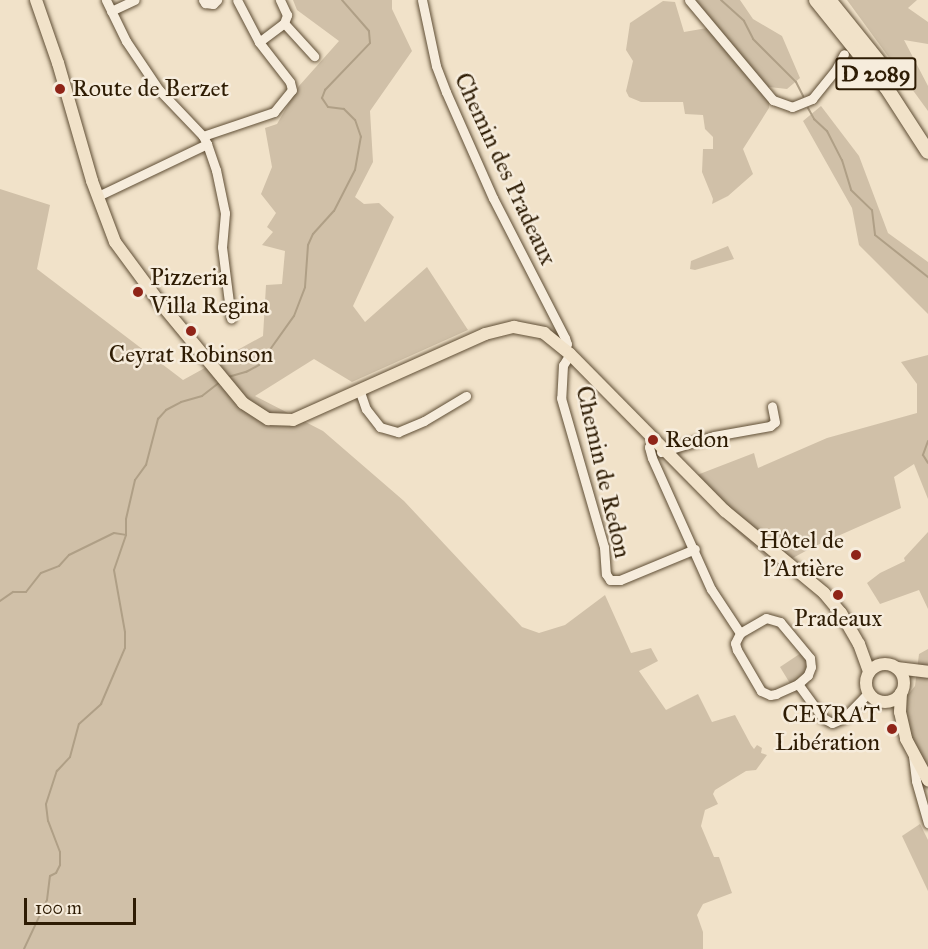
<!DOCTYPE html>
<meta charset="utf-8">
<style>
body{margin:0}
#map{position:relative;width:928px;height:949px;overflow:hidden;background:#f1e2c9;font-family:"IM FELL Great Primer",serif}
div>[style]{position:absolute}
.green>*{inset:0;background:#d0c0a8}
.stream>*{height:2px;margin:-1px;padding:0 1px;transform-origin:1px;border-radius:1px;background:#af9f86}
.roads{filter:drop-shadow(0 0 2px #5f4e35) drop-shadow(0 0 2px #5f4e35)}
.minor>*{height:9px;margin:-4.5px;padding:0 4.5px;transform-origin:4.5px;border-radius:4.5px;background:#f6ecdc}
.major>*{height:12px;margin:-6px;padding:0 6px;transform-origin:6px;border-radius:6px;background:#f1e2c9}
.major>.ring{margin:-6px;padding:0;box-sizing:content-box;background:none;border:12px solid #f1e2c9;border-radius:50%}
.highway>*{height:14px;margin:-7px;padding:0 7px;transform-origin:7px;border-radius:7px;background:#f1e2c9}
.dots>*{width:16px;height:16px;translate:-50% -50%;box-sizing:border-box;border:3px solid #f6ecdc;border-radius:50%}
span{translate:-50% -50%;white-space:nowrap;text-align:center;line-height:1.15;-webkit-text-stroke:5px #f6ecdc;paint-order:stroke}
.shield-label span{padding:2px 4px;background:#f6ecdc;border:2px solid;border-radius:4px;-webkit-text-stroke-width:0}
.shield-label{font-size:22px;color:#2e1c04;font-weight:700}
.poi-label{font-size:24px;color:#2e1c04}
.left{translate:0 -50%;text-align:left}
.right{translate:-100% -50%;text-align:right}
.street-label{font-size:24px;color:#2e1c04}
.scale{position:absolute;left:24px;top:898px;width:112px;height:27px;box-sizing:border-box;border:3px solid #2e1c04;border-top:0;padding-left:8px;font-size:18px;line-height:21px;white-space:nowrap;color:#2e1c04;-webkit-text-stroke:4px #f6ecdc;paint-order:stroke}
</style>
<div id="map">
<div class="green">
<div style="clip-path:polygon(293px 0,392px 0,392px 9px,412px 51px,370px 111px,373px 162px,355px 197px,364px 204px,379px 203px,394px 217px,353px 306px,365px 322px,427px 267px,468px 330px,352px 382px,314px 359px,255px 396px,323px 431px,404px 501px,522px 627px,539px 633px,565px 625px,605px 595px,631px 653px,651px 648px,658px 661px,639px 671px,666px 710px,698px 694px,712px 722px,735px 715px,751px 745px,754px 749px,757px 745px,762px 748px,761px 753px,767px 755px,756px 770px,746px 771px,715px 790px,713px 794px,718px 804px,705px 810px,701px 826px,714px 857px,719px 857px,732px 893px,703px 904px,697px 915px,703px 932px,703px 949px,0 949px,0 189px,50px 205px,37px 269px,183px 380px,263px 336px,266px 285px,282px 284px,285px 251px,262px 245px,273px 232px,267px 227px,276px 213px,261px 194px,272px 167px,265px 128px,277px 124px,299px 86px,339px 41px,297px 10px)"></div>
<div style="clip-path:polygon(689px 0,740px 0,753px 19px,782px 36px,800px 78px,787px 89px,769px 87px,769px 108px,743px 149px,753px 174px,728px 196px,712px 204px,713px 199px,702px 172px,703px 149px,713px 149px,713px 137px,705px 129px,703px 115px,685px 114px,683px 102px,641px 102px,629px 97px,626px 91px,633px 61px,626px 50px,630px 23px,663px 1px,675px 2px,684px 32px,707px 28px)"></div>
<div style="clip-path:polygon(847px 0,917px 0,908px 8px,928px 22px,928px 44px,904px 40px,928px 86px,928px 111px)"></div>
<div style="clip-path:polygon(821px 106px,859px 156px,888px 233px,928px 262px,928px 314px,859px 245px,852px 208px,803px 121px)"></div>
<div style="clip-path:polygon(728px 246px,734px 259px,695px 270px,690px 269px,691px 261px)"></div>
<div style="clip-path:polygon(928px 355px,928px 499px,914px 464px,894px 477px,901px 508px,813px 547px,780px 565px,772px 563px,732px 527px,697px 475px,754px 453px,758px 468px,827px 438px,917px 413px,917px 384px,901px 362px)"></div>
<div style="clip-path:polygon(928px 532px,928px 609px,919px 590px,880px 604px,867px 583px,880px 573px,905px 561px,904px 558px)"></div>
<div style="clip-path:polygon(807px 649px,813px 655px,815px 670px,791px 685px,780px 667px)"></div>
<div style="clip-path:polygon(928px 649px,928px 767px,908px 731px,903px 701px,915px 686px,919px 654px)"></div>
<div style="clip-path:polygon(920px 824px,928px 840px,928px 891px,902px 836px)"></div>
</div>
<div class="stream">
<div style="left:721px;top:0;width:31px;rotate:42deg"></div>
<div style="left:744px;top:21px;width:20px;rotate:63deg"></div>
<div style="left:753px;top:39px;width:61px;rotate:45deg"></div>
<div style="left:796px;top:82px;width:16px;rotate:63deg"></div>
<div style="left:808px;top:108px;width:13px;rotate:61deg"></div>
<div style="left:814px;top:119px;width:18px;rotate:43deg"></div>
<div style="left:827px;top:131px;width:33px;rotate:63deg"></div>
<div style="left:842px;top:160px;width:31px;rotate:73deg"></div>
<div style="left:851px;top:190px;width:29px;rotate:44deg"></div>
<div style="left:872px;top:210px;width:25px;rotate:83deg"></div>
<div style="left:875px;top:235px;width:68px;rotate:38.4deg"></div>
<div style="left:228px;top:377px;width:19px;rotate:-16deg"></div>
<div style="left:246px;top:372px;width:15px;rotate:-28deg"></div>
<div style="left:259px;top:365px;width:60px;rotate:-54.5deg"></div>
<div style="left:294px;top:316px;width:31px;rotate:-69deg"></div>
<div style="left:305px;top:287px;width:42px;rotate:-85.9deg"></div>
<div style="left:308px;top:245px;width:12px;rotate:-66deg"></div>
<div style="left:313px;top:234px;width:31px;rotate:-48deg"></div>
<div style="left:334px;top:211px;width:46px;rotate:-62.9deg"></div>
<div style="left:355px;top:170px;width:34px;rotate:-80deg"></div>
<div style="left:361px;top:137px;width:18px;rotate:-109deg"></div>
<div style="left:355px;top:120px;width:16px;rotate:-135deg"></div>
<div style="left:344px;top:109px;width:16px;rotate:-173deg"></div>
<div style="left:328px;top:107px;width:11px;rotate:-124deg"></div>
<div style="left:322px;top:98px;width:9px;rotate:-69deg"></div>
<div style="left:325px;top:90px;width:65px;rotate:-46.2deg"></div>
<div style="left:370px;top:43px;width:12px;rotate:-95deg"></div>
<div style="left:369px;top:31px;width:41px;rotate:-131.1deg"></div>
<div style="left:928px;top:441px;width:15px;rotate:110deg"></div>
<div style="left:923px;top:455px;width:9px;rotate:58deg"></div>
<div style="left:0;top:601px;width:16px;rotate:-35deg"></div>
<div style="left:13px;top:592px;width:13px"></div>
<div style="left:26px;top:592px;width:24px;rotate:-52deg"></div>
<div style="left:41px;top:573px;width:19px;rotate:-21deg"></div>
<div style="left:59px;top:566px;width:15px;rotate:-48deg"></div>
<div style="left:69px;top:555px;width:50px;rotate:-26.1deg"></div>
<div style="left:114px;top:533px;width:12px;rotate:9deg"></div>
<div style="left:24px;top:949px;width:54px;rotate:-64.9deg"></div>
<div style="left:47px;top:900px;width:24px;rotate:-83deg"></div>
<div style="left:50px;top:876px;width:7px;rotate:-27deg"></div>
<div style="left:56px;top:873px;width:9px;rotate:-63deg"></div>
<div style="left:60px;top:865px;width:13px;rotate:-90deg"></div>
<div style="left:60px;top:852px;width:33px;rotate:-111deg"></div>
<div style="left:48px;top:821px;width:17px;rotate:-97deg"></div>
<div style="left:46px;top:804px;width:35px;rotate:-72deg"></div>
<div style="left:57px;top:771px;width:19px;rotate:-47deg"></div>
<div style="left:70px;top:757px;width:34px;rotate:-75deg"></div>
<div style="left:79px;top:724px;width:30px;rotate:-42deg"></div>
<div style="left:101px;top:704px;width:61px;rotate:-66.8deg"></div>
<div style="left:125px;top:648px;width:16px;rotate:-90deg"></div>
<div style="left:125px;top:632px;width:63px;rotate:-100.1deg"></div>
<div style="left:114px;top:570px;width:37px;rotate:-71deg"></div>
<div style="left:126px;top:535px;width:16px;rotate:-90deg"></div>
<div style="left:126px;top:519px;width:40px;rotate:-77deg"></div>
<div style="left:135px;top:480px;width:19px;rotate:-54deg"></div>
<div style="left:146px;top:465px;width:48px;rotate:-75.4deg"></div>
<div style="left:158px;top:419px;width:12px;rotate:-48deg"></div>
<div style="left:166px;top:410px;width:17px;rotate:-28deg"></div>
<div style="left:181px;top:402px;width:22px;rotate:-16deg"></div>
<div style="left:202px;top:396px;width:24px;rotate:-38deg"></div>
</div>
<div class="roads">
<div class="minor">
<div style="left:203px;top:0;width:4px;rotate:56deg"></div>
<div style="left:205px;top:3px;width:8px;rotate:7deg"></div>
<div style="left:213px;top:4px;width:6px;rotate:-45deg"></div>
<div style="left:422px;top:0;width:67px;rotate:78deg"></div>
<div style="left:436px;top:66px;width:28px;rotate:69deg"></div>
<div style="left:446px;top:92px;width:116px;rotate:66.1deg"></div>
<div style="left:493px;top:198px;width:157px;rotate:62.8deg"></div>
<div style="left:565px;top:338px;width:6px;rotate:72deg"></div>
<div style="left:567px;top:344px;width:5px;rotate:127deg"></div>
<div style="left:689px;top:0;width:131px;rotate:50deg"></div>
<div style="left:773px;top:100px;width:20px;rotate:20deg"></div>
<div style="left:792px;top:107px;width:22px;rotate:-22deg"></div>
<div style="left:812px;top:99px;width:36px;rotate:-51deg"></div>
<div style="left:835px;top:71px;width:19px;rotate:-62deg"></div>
<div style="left:111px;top:11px;width:26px;rotate:-25deg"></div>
<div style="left:284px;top:23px;width:45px;rotate:47.7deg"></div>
<div style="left:259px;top:42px;width:31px;rotate:-37deg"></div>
<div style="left:284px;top:23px;width:9px;rotate:-69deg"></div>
<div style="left:287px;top:15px;width:17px;rotate:-115deg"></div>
<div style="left:203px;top:136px;width:75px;rotate:-18.7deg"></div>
<div style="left:274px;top:112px;width:28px;rotate:-51deg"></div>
<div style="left:292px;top:90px;width:8px;rotate:-104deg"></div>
<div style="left:290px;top:82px;width:51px;rotate:-127.8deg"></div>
<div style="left:259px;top:42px;width:47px;rotate:-117.6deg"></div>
<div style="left:207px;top:144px;width:28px;rotate:71deg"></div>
<div style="left:216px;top:170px;width:44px;rotate:78.2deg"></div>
<div style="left:225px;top:213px;width:34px;rotate:95deg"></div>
<div style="left:222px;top:247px;width:72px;rotate:82.8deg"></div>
<div style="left:98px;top:196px;width:121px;rotate:-25.5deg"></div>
<div style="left:207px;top:144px;width:9px;rotate:-117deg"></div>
<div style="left:203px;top:136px;width:64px;rotate:-133.7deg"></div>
<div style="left:159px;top:90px;width:59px;rotate:-124deg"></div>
<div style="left:126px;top:41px;width:46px;rotate:-116deg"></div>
<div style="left:570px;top:354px;width:13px;rotate:122deg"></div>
<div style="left:563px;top:365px;width:33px;rotate:93deg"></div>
<div style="left:561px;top:398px;width:155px;rotate:73.9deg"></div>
<div style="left:604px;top:547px;width:27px;rotate:86deg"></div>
<div style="left:606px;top:574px;width:7px;rotate:56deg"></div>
<div style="left:610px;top:580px;width:10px"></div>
<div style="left:620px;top:580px;width:81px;rotate:-22.5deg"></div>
<div style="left:360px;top:392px;width:18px;rotate:71deg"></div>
<div style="left:366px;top:409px;width:23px;rotate:52deg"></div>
<div style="left:380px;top:427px;width:19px;rotate:16deg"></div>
<div style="left:398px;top:432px;width:28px;rotate:-23deg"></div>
<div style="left:424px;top:421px;width:49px;rotate:-30.8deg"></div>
<div style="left:653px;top:440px;width:8px;rotate:120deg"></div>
<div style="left:649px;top:447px;width:11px;rotate:75deg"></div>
<div style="left:652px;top:458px;width:144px;rotate:65.8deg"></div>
<div style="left:711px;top:589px;width:53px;rotate:56.6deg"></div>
<div style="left:661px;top:452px;width:55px;rotate:-16.8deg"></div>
<div style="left:714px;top:436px;width:57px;rotate:-10.1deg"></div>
<div style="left:770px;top:426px;width:6px;rotate:-39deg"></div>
<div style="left:775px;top:422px;width:16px;rotate:-101deg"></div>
<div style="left:798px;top:684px;width:24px;rotate:156deg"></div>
<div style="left:776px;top:694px;width:6px;rotate:171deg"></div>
<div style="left:770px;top:695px;width:10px;rotate:-156deg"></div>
<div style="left:761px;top:691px;width:48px;rotate:-120.3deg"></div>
<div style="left:737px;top:650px;width:7px;rotate:-106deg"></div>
<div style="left:735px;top:643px;width:11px;rotate:-63deg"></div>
<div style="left:740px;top:633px;width:30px;rotate:-30deg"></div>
<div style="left:766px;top:618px;width:15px;rotate:16deg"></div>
<div style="left:780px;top:622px;width:47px;rotate:50.2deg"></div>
<div style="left:810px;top:658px;width:9px;rotate:84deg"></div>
<div style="left:811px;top:667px;width:9px;rotate:111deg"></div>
<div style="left:808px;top:675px;width:13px;rotate:138deg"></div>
<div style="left:798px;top:684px;width:42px;rotate:53.7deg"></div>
<div style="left:823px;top:718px;width:10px;rotate:29deg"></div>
<div style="left:832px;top:723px;width:13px;rotate:-23deg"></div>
<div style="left:844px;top:718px;width:35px;rotate:-46deg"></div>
<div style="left:913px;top:756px;width:25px;rotate:83deg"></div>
<div style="left:916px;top:781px;width:44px;rotate:74.1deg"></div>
</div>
<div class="major">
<div style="left:36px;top:0;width:67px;rotate:70.8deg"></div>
<div style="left:58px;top:63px;width:123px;rotate:73.9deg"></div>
<div style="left:92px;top:181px;width:65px;rotate:69.3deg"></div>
<div style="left:115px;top:242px;width:71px;rotate:53.6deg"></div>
<div style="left:157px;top:299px;width:135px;rotate:50.4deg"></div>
<div style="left:243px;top:403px;width:30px;rotate:33deg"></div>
<div style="left:268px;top:419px;width:25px;rotate:2deg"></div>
<div style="left:293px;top:420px;width:210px;rotate:-24.1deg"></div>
<div style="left:485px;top:334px;width:30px;rotate:-14deg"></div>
<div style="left:514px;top:327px;width:31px;rotate:11deg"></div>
<div style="left:544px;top:333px;width:33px;rotate:39deg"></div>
<div style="left:570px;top:354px;width:221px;rotate:45.4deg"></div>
<div style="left:725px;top:511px;width:129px;rotate:39.6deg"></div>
<div style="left:824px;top:593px;width:26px;rotate:50deg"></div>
<div style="left:841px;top:613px;width:36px;rotate:60deg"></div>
<div style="left:859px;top:644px;width:30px;rotate:70deg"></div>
<div class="ring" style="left:866px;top:664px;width:26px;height:26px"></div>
<div style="left:897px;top:668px;width:31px;rotate:7deg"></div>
<div style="left:901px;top:693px;width:19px;rotate:93deg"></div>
<div style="left:900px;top:712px;width:28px;rotate:77deg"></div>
<div style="left:906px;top:739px;width:47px;rotate:61.8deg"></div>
</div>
<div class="highway">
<div style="left:816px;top:0;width:112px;rotate:51.2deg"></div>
<div style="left:886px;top:87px;width:77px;rotate:57.1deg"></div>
<div style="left:829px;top:0;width:92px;rotate:51.1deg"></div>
</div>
</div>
<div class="dots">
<div style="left:60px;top:89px;background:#8f2418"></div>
<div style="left:138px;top:292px;background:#8f2418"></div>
<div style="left:191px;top:331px;background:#8f2418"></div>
<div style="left:653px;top:440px;background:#8f2418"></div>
<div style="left:856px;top:555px;background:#8f2418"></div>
<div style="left:838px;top:595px;background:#8f2418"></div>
<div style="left:892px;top:729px;background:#8f2418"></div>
</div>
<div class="shield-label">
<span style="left:876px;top:74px">D 2089</span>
</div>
<div class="poi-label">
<span class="left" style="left:72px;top:89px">Route de Berzet</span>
<span class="left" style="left:150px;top:292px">Pizzeria<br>Villa Regina</span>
<span style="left:191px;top:355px">Ceyrat Robinson</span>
<span class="left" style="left:665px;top:440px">Redon</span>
<span class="right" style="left:844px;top:555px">Hôtel de<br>l'Artière</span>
<span style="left:838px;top:619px">Pradeaux</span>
<span class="right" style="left:880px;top:729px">CEYRAT<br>Libération</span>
</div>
<div class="street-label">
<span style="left:505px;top:169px;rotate:65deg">Chemin des Pradeaux</span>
<span style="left:603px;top:472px;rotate:77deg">Chemin de Redon</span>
</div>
<div class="scale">100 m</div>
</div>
